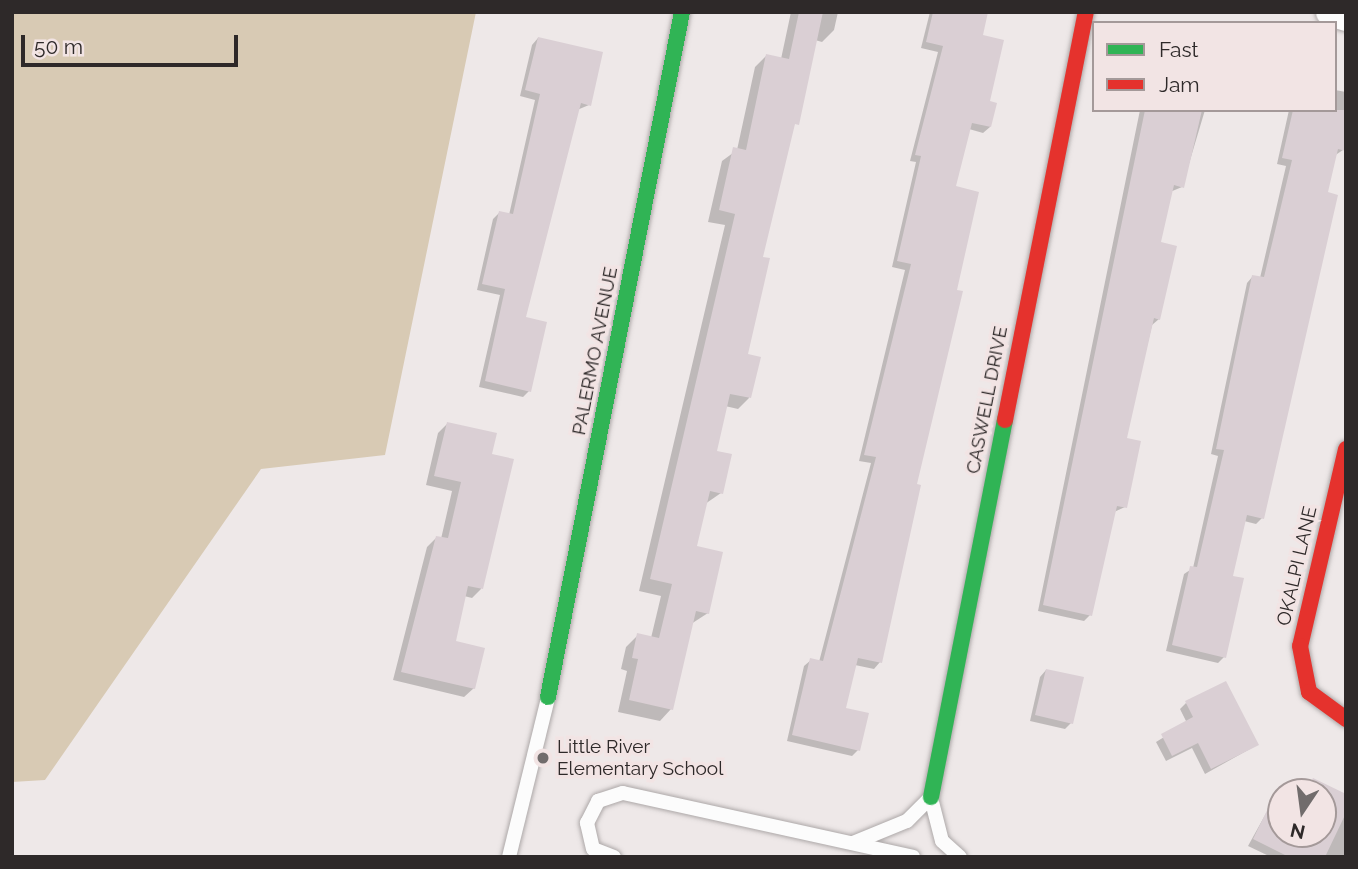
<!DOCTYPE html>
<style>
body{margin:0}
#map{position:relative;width:1358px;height:869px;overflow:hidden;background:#eee8e8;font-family:Raleway,sans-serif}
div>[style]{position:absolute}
.forest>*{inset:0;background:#d8cab4}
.shadow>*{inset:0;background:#0003}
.building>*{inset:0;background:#dacfd4}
.roads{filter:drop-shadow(0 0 2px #ada8a8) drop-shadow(0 0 2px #ada8a8)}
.lane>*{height:14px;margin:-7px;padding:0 7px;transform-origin:7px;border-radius:7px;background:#fcfcfc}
.street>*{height:28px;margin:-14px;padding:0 14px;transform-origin:14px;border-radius:14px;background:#fcfcfc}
.fast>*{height:16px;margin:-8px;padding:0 8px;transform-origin:8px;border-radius:8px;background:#30b455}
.jam>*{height:16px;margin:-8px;padding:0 8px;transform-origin:8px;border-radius:8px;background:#e5322d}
.dots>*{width:19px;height:19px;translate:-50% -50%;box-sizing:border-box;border:4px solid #f2e4e4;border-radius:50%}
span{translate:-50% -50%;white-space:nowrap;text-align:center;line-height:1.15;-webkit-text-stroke:7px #f2e4e4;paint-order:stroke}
.street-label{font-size:19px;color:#2e2929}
.poi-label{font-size:19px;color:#2e2929}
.left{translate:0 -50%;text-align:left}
.frame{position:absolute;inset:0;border:14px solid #2e2929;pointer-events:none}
.legend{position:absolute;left:1092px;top:21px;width:245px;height:91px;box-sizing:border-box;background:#f2e4e4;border:2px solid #a49999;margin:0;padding:9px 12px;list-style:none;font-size:21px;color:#2e2929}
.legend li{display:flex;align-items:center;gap:14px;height:35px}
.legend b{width:35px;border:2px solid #a49999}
.north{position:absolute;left:1267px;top:778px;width:70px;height:70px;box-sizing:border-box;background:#f2e4e4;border:2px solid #a49999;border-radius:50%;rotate:193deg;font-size:19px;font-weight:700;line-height:28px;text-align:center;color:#2e2929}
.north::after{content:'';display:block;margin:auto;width:24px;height:32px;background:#716c6c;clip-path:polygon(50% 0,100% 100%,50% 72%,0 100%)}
.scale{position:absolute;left:21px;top:35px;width:217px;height:32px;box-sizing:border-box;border:4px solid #2e2929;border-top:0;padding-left:9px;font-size:21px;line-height:24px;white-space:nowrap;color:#2e2929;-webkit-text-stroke:5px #f2e4e4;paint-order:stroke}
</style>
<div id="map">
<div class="forest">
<div style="clip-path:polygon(12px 12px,476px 12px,385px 455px,261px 469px,45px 780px,12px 782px)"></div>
</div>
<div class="shadow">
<div style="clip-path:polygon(791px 12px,838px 12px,834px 30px,822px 42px,815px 40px,761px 258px,746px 356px,749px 398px,738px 409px,725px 406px,715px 452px,721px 493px,705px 504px,695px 547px,708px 613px,691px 624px,671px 709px,660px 721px,618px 712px,627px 671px,621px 669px,626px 647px,638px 635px,651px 638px,661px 596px,639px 591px,725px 225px,708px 222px,722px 161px,737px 150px,755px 67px,766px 56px,781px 59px)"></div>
<div style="clip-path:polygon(930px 12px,984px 12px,981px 36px,990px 127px,983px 133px,969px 129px,954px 188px,915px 486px,880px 662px,874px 669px,855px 665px,844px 710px,858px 750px,852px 756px,787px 741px,804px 666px,811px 660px,819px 662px,871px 463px,859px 461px,905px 270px,892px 267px,916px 162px,910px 161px,938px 52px,921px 48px)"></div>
<div style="clip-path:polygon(538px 38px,589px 105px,577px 110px,524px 318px,529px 391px,523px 397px,479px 387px,500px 295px,477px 290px,493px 219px,499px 213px,509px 215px,535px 100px,520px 96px,532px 45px)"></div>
<div style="clip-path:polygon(1335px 90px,1346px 92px,1346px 148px,1334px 156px,1262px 518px,1256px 524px,1244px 521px,1231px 577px,1224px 657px,1218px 663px,1166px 651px,1184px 574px,1193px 568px,1218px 456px,1211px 454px,1247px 283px,1253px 276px,1260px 278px,1286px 166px,1277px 164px,1289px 110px,1335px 110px)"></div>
<div style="clip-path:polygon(1140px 110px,1205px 110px,1182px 187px,1170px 192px,1159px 243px,1159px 319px,1152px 325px,1125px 439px,1125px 507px,1114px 512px,1090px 615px,1084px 621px,1038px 611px)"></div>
<div style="clip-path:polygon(447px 424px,490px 456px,481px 589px,472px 598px,464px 596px,453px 643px,474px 688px,464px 697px,393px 680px,427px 547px,436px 538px,441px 539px,452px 491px,426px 485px,438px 433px)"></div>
<div style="clip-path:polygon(1046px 670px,1071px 723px,1065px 729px,1030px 721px,1040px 677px)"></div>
<div style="clip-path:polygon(1186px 703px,1257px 745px,1205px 774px,1192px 748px,1166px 761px,1156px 742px,1187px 723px,1180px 709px)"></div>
<div style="clip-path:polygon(1313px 780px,1346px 796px,1346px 857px,1271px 857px,1248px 846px,1280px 788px,1289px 792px,1281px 792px,1281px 834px,1323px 834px,1323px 792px,1304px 792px)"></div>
</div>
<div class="building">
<div style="clip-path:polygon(799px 12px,823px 12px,799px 125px,795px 124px,763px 257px,770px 258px,748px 354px,761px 357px,751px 398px,730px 394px,717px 451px,732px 454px,723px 494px,710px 491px,697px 546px,723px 552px,709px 614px,696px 611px,673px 710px,629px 700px,638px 659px,632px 658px,637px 633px,659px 638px,672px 584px,650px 579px,735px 214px,719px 210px,733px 147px,746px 150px,766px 54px,789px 59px)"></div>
<div style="clip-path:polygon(933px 12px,988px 12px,983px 35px,1004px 40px,990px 101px,997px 103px,991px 127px,972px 123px,956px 186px,979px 192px,957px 290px,963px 291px,917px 484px,921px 485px,882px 663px,858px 658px,846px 708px,869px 713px,860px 751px,792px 735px,810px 658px,823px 661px,876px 457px,864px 455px,911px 264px,897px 261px,921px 156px,915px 155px,943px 46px,926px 42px)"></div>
<div style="clip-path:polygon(538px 37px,603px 52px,591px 106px,581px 103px,526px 317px,547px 322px,531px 392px,485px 381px,505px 289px,482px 284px,499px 211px,513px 214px,540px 94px,525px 90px)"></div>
<div style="clip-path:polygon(1145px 110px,1202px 110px,1184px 188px,1174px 185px,1161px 242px,1177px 246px,1160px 320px,1154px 318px,1127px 438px,1141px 441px,1127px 508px,1117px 506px,1092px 616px,1043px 605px)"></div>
<div style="clip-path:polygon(1293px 110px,1346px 110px,1346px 151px,1338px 149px,1328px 192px,1338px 195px,1264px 519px,1247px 515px,1233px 576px,1244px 578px,1226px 658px,1172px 645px,1190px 566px,1197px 567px,1224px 450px,1216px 449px,1252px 275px,1264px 277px,1292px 160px,1282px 158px)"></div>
<div style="clip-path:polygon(447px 422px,497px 433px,492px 454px,514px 459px,483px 589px,468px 586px,456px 641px,485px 648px,475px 689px,401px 672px,436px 536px,448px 538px,461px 482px,434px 476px)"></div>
<div style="clip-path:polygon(1046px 669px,1084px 677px,1073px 724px,1035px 715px)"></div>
<div style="clip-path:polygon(1226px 681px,1259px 745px,1211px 769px,1198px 743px,1172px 756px,1161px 734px,1193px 717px,1185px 701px)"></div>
<div style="clip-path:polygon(1313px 778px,1346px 794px,1346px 813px,1325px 857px,1289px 857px,1253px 839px,1279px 786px,1293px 792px,1281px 792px,1281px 834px,1323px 834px,1323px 792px,1306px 792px)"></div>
</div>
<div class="roads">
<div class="lane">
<div style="left:931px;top:798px;width:44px;rotate:75.7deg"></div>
<div style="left:942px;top:841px;width:24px;rotate:42deg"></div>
<div style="left:853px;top:843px;width:58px;rotate:-22.2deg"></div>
<div style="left:907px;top:821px;width:33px;rotate:-45deg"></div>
<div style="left:509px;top:857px;width:164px;rotate:-76.2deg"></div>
<div style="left:614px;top:857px;width:22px;rotate:-159deg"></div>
<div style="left:593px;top:849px;width:27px;rotate:-103deg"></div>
<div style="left:587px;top:823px;width:25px;rotate:-63deg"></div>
<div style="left:598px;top:801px;width:26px;rotate:-18deg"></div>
<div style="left:623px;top:793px;width:297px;rotate:12.4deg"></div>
</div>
<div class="street">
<div style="left:1330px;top:12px;width:17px;rotate:17deg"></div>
</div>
<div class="fast">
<div style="left:548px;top:697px;width:698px;rotate:-78.93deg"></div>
<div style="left:931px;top:797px;width:384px;rotate:-78.9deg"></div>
</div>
<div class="jam">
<div style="left:1005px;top:420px;width:416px;rotate:-78.8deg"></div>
<div style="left:1346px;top:449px;width:202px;rotate:103.1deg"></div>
<div style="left:1300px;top:646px;width:47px;rotate:78.9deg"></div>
<div style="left:1309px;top:692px;width:46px;rotate:36.1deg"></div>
</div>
</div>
<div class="dots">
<div style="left:543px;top:758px;background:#716c6c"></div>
</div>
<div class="street-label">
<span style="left:595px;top:351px;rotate:-79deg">PALERMO AVENUE</span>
<span style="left:987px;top:400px;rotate:-79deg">CASWELL DRIVE</span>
<span style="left:1297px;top:566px;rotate:-77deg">OKALPI LANE</span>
</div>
<div class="poi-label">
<span class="left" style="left:557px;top:758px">Little River<br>Elementary School</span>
</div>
<div class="frame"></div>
<ul class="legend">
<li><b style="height:9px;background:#30b455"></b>Fast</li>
<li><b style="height:9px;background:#e5322d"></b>Jam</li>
</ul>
<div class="north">N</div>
<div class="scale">50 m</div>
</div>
